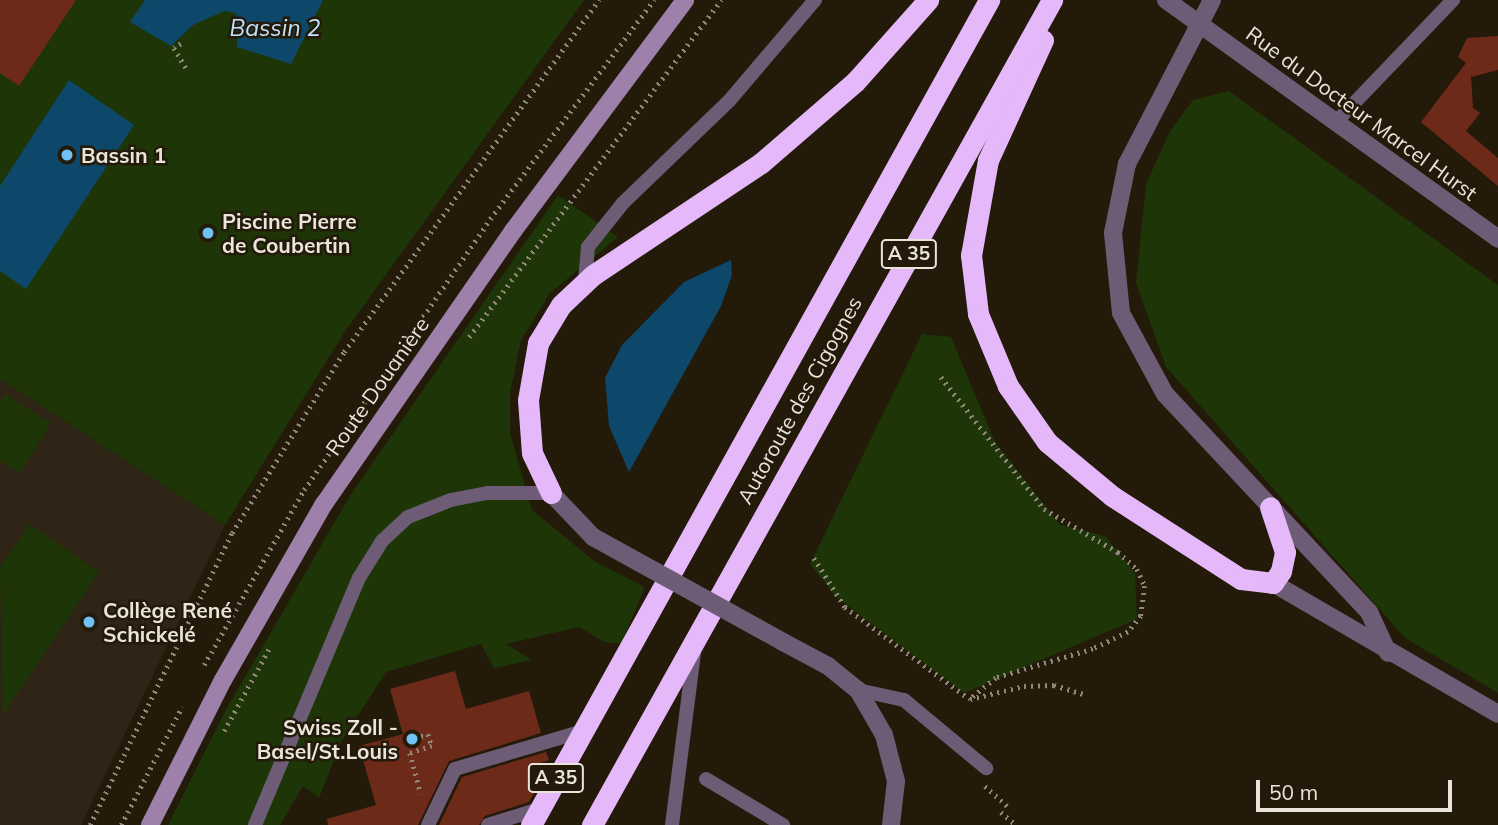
<!DOCTYPE html>
<meta charset="utf-8">
<style>
body{margin:0}
#map{position:relative;width:1498px;height:825px;overflow:hidden;background:#231a0a;font-family:Mulish,sans-serif}
div>[style]{position:absolute}
.education>*{inset:0;background:#2f2516}
.green>*{inset:0;background:#1d3507}
.water>*{inset:0;background:#0d4769}
.building>*{inset:0;background:#6e2a19}
.path>*{height:4.5px;margin-top:-2.25px;transform-origin:0;background:repeating-linear-gradient(90deg,#8f877a 0 2px,transparent 0 7px)}
.service>*{height:14px;margin:-7px;padding:0 7px;transform-origin:7px;border-radius:7px;background:#6e5c76}
.minor>*{height:18px;margin:-9px;padding:0 9px;transform-origin:9px;border-radius:9px;background:#6e5c76}
.tertiary>*{height:18px;margin:-9px;padding:0 9px;transform-origin:9px;border-radius:9px;background:#6e5c76}
.secondary>*{height:18px;margin:-9px;padding:0 9px;transform-origin:9px;border-radius:9px;background:#9d81ab}
.motorway>*{height:21px;margin:-10.5px;padding:0 10.5px;transform-origin:10.5px;border-radius:10.5px;background:#e4b8f9}
.minor-bridge>*{height:18px;margin:-9px;padding:0 9px;transform-origin:9px;border-radius:9px;background:#6e5c76}
.dots>*{width:19px;height:19px;translate:-50% -50%;box-sizing:border-box;border:4px solid #231a0a;border-radius:50%}
span{translate:-50% -50%;white-space:nowrap;text-align:center;line-height:1.15;-webkit-text-stroke:5px #231a0a;paint-order:stroke}
.shield-label span{padding:2px 5px;background:#231a0a;border:2px solid;border-radius:5px;-webkit-text-stroke-width:0}
.shield-label{font-size:19px;color:#ebe4da;font-weight:700}
.street-label{font-size:21px;color:#ebe4da}
.poi-label{font-size:21px;color:#ebe4da;font-weight:700}
.left{translate:0 -50%;text-align:left}
.right{translate:-100% -50%;text-align:right}
.water-label{font-size:23px;color:#c0e3fe;font-style:italic}
.scale{position:absolute;left:1256px;top:780px;width:196px;height:32px;box-sizing:border-box;border:4px solid #ebe4da;border-top:0;padding-left:9px;font-size:21px;line-height:24px;white-space:nowrap;color:#ebe4da;-webkit-text-stroke:5px #231a0a;paint-order:stroke}
</style>
<div id="map">
<div class="education">
<div style="clip-path:polygon(0 379px,225px 525px,81px 825px,0 825px)"></div>
</div>
<div class="green">
<div style="clip-path:polygon(0 0,584px 0,344px 333px,225px 525px,0 379px)"></div>
<div style="clip-path:polygon(1229px 91px,1498px 285px,1498px 693px,1405px 638px,1166px 367px,1136px 283px,1146px 184px,1170px 131px,1193px 100px)"></div>
<div style="clip-path:polygon(558px 195px,618px 237px,550px 293px,521px 340px,510px 393px,510px 433px,532px 510px,594px 561px,645px 587px,621px 644px,604px 642px,579px 627px,506px 644px,532px 660px,494px 668px,481px 644px,386px 672px,341px 742px,319px 798px,303px 786px,280px 825px,168px 825px,223px 715px,351px 494px)"></div>
<div style="clip-path:polygon(922px 334px,951px 337px,995px 442px,1060px 525px,1105px 536px,1135px 573px,1137px 619px,964px 693px,836px 597px,810px 564px)"></div>
<div style="clip-path:polygon(5px 394px,51px 423px,20px 473px,0 461px,0 402px)"></div>
<div style="clip-path:polygon(30px 524px,99px 572px,3px 715px,0 567px)"></div>
</div>
<div class="water">
<div style="clip-path:polygon(145px 0,323px 0,291px 64px,237px 47px,236px 13px,224px 11px,193px 25px,171px 46px,130px 22px)"></div>
<div style="clip-path:polygon(69px 80px,134px 125px,26px 289px,0 271px,0 186px)"></div>
<div style="clip-path:polygon(731px 260px,732px 275px,721px 306px,629px 472px,609px 426px,605px 378px,622px 345px,684px 282px)"></div>
</div>
<div class="building">
<div style="clip-path:polygon(0 0,76px 0,19px 86px,0 73px)"></div>
<div style="clip-path:polygon(1498px 36px,1498px 70px,1471px 77px,1473px 108px,1480px 113px,1466px 131px,1498px 158px,1498px 186px,1421px 122px,1466px 63px,1458px 57px,1467px 38px)"></div>
<div style="clip-path:polygon(455px 671px,466px 709px,529px 691px,541px 733px,449px 761px,418px 825px,328px 825px,327px 819px,376px 805px,359px 746px,403px 734px,390px 689px)"></div>
<div style="clip-path:polygon(546px 752px,549px 760px,537px 764px,543px 776px,529px 802px,485px 816px,479px 825px,439px 825px,462px 777px)"></div>
</div>
<div class="path">
<div style="left:181px;top:44px;width:8px;rotate:150deg"></div>
<div style="left:174px;top:48px;width:23px;rotate:59deg"></div>
<div style="left:469px;top:337px;width:421px;rotate:-53.2deg"></div>
<div style="left:941px;top:377px;width:167px;rotate:52deg"></div>
<div style="left:1044px;top:509px;width:86px;rotate:30.2deg"></div>
<div style="left:1118px;top:552px;width:25px;rotate:42deg"></div>
<div style="left:1137px;top:569px;width:19px;rotate:65deg"></div>
<div style="left:1145px;top:586px;width:30px;rotate:98deg"></div>
<div style="left:1141px;top:616px;width:21px;rotate:129deg"></div>
<div style="left:1128px;top:632px;width:39px;rotate:154deg"></div>
<div style="left:1093px;top:649px;width:101px;rotate:163.4deg"></div>
<div style="left:996px;top:678px;width:33px;rotate:141deg"></div>
<div style="left:814px;top:558px;width:58px;rotate:57.7deg"></div>
<div style="left:845px;top:607px;width:155px;rotate:36.4deg"></div>
<div style="left:970px;top:699px;width:56px;rotate:-13.5deg"></div>
<div style="left:1024px;top:686px;width:30px;rotate:-2deg"></div>
<div style="left:1054px;top:685px;width:30px;rotate:17deg"></div>
<div style="left:204px;top:665px;width:202px;rotate:-60.3deg"></div>
<div style="left:304px;top:490px;width:329px;rotate:-55.5deg"></div>
<div style="left:490px;top:219px;width:274px;rotate:-53.2deg"></div>
<div style="left:224px;top:731px;width:96px;rotate:-61.3deg"></div>
<div style="left:421px;top:736px;width:7px;rotate:-16deg"></div>
<div style="left:428px;top:734px;width:13px;rotate:72deg"></div>
<div style="left:432px;top:746px;width:23px;rotate:162deg"></div>
<div style="left:410px;top:753px;width:42px;rotate:75deg"></div>
<div style="left:985px;top:786px;width:30px;rotate:42deg"></div>
<div style="left:1001px;top:812px;width:20px;rotate:41deg"></div>
<div style="left:90px;top:825px;width:325px;rotate:-64.1deg"></div>
<div style="left:232px;top:533px;width:213px;rotate:-58.3deg"></div>
<div style="left:344px;top:352px;width:435px;rotate:-54.1deg"></div>
<div style="left:121px;top:825px;width:133px;rotate:-62.7deg"></div>
</div>
<div class="service">
<div style="left:1337px;top:121px;width:168px;rotate:-46.2deg"></div>
<div style="left:585px;top:281px;width:34px;rotate:-85deg"></div>
<div style="left:588px;top:247px;width:56px;rotate:-51.5deg"></div>
<div style="left:623px;top:203px;width:147px;rotate:-43.9deg"></div>
<div style="left:729px;top:101px;width:133px;rotate:-49.6deg"></div>
<div style="left:858px;top:690px;width:47px;rotate:12.3deg"></div>
<div style="left:904px;top:700px;width:107px;rotate:39.7deg"></div>
<div style="left:706px;top:779px;width:90px;rotate:30.9deg"></div>
<div style="left:255px;top:825px;width:268px;rotate:-67.2deg"></div>
<div style="left:359px;top:578px;width:44px;rotate:-58.1deg"></div>
<div style="left:382px;top:541px;width:35px;rotate:-43deg"></div>
<div style="left:408px;top:517px;width:46px;rotate:-21.6deg"></div>
<div style="left:451px;top:500px;width:38px;rotate:-11deg"></div>
<div style="left:488px;top:493px;width:63px"></div>
<div style="left:428px;top:825px;width:62px;rotate:-64.3deg"></div>
<div style="left:455px;top:769px;width:134px;rotate:-16.5deg"></div>
<div style="left:488px;top:825px;width:53px;rotate:-17.4deg"></div>
<div style="left:672px;top:825px;width:173px;rotate:-82.7deg"></div>
</div>
<div class="minor">
<div style="left:1212px;top:0;width:185px;rotate:117.4deg"></div>
<div style="left:1127px;top:164px;width:70px;rotate:101.5deg"></div>
<div style="left:1113px;top:233px;width:80px;rotate:84.3deg"></div>
<div style="left:1121px;top:313px;width:92px;rotate:61.5deg"></div>
<div style="left:1165px;top:394px;width:299px;rotate:46.9deg"></div>
<div style="left:1369px;top:612px;width:45px;rotate:65.1deg"></div>
<div style="left:551px;top:493px;width:61px;rotate:46.3deg"></div>
<div style="left:1273px;top:583px;width:260px;rotate:30.2deg"></div>
<div style="left:783px;top:642px;width:51px;rotate:28.1deg"></div>
<div style="left:828px;top:666px;width:38px;rotate:39deg"></div>
<div style="left:858px;top:690px;width:52px;rotate:60deg"></div>
<div style="left:884px;top:735px;width:48px;rotate:75.4deg"></div>
<div style="left:896px;top:781px;width:44px;rotate:96.5deg"></div>
</div>
<div class="tertiary">
<div style="left:1166px;top:0;width:409px;rotate:35.7deg"></div>
</div>
<div class="secondary">
<div style="left:150px;top:825px;width:162px;rotate:-63.3deg"></div>
<div style="left:223px;top:680px;width:203px;rotate:-60.2deg"></div>
<div style="left:324px;top:504px;width:332px;rotate:-55.3deg"></div>
<div style="left:513px;top:231px;width:288px;rotate:-53.3deg"></div>
</div>
<div class="motorway">
<div style="left:1043px;top:40px;width:132px;rotate:114.6deg"></div>
<div style="left:988px;top:160px;width:97px;rotate:100.1deg"></div>
<div style="left:971px;top:255px;width:59px;rotate:83.2deg"></div>
<div style="left:978px;top:314px;width:78px;rotate:67.4deg"></div>
<div style="left:1008px;top:386px;width:68px;rotate:55.1deg"></div>
<div style="left:1047px;top:442px;width:85px;rotate:39.7deg"></div>
<div style="left:1112px;top:496px;width:153px;rotate:32.8deg"></div>
<div style="left:1241px;top:579px;width:32px;rotate:7deg"></div>
<div style="left:1273px;top:583px;width:14px;rotate:-56deg"></div>
<div style="left:1281px;top:571px;width:19px;rotate:-78deg"></div>
<div style="left:1285px;top:552px;width:47px;rotate:-108.4deg"></div>
<div style="left:551px;top:493px;width:44px;rotate:-115.4deg"></div>
<div style="left:532px;top:453px;width:53px;rotate:-94.3deg"></div>
<div style="left:528px;top:400px;width:58px;rotate:-80deg"></div>
<div style="left:538px;top:343px;width:44px;rotate:-58.8deg"></div>
<div style="left:561px;top:305px;width:44px;rotate:-43.2deg"></div>
<div style="left:593px;top:275px;width:202px;rotate:-33.7deg"></div>
<div style="left:761px;top:163px;width:124px;rotate:-40.8deg"></div>
<div style="left:855px;top:82px;width:110px;rotate:-48.3deg"></div>
<div style="left:531px;top:825px;width:944px;rotate:-60.96deg"></div>
<div style="left:592px;top:825px;width:945px;rotate:-60.86deg"></div>
</div>
<div class="minor-bridge">
<div style="left:593px;top:537px;width:217px;rotate:28.9deg"></div>
</div>
<div class="dots">
<div style="left:67px;top:155px;background:#72c1f5"></div>
<div style="left:208px;top:233px;background:#72c1f5"></div>
<div style="left:89px;top:622px;background:#72c1f5"></div>
<div style="left:412px;top:739px;background:#72c1f5"></div>
</div>
<div class="shield-label">
<span style="left:909px;top:254px">A 35</span>
<span style="left:556px;top:778px">A 35</span>
</div>
<div class="street-label">
<span style="left:1362px;top:113px;rotate:36deg">Rue du Docteur Marcel Hurst</span>
<span style="left:377px;top:386px;rotate:-55deg">Route Douanière</span>
<span style="left:799px;top:400px;rotate:-61deg">Autoroute des Cigognes</span>
</div>
<div class="poi-label">
<span class="left" style="left:81px;top:155px">Bassin 1</span>
<span class="left" style="left:222px;top:233px">Piscine Pierre<br>de Coubertin</span>
<span class="left" style="left:103px;top:622px">Collège René<br>Schickelé</span>
<span class="right" style="left:398px;top:739px">Swiss Zoll -<br>Basel/St.Louis</span>
</div>
<div class="water-label">
<span style="left:275px;top:28px">Bassin 2</span>
</div>
<div class="scale">50 m</div>
</div>
